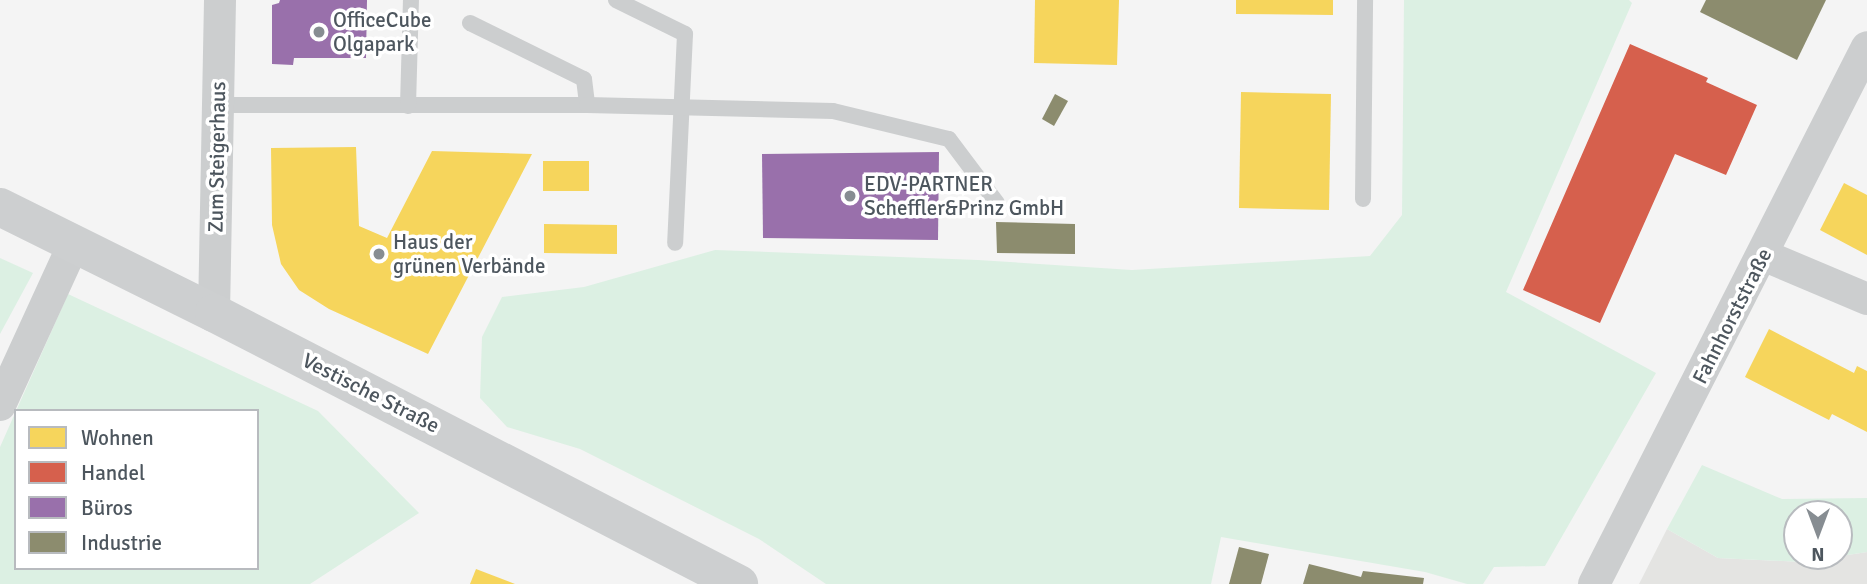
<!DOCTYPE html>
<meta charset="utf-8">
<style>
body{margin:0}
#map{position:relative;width:1867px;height:584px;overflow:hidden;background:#f4f4f4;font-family:Signika,sans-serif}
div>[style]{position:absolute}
.commercial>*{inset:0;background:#e4e4e2}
.green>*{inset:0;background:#dcf0e3}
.homes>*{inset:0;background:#f6d55c}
.shops>*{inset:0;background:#d6604d}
.offices>*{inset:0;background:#9970ab}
.industry>*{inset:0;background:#8c8c6e}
.lane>*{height:16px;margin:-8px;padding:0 8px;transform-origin:8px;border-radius:8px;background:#cccecf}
.street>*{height:32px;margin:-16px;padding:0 16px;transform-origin:16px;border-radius:16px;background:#cccecf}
.secondary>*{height:38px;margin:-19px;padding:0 19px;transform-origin:19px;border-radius:19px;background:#cdcfd0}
.dots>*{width:19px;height:19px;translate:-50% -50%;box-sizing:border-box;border:4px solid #fff;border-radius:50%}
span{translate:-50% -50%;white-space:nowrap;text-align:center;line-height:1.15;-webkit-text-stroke:7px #fff;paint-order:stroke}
.poi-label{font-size:21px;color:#4d565e}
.left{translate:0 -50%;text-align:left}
.street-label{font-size:21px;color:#4d565e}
.legend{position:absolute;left:14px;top:409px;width:245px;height:161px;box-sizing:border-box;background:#fff;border:2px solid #b8bbbf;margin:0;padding:9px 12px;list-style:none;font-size:21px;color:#4d565e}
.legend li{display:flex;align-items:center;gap:14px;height:35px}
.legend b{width:35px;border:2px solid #b8bbbf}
.north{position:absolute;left:1783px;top:500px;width:70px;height:70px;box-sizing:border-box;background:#fff;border:2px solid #b8bbbf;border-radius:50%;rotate:180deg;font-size:19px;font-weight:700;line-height:28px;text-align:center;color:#4d565e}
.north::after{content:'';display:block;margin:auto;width:24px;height:32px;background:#878d92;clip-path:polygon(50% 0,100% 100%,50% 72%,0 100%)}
</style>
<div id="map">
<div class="commercial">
<div style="clip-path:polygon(1667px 529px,1718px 558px,1802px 562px,1867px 552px,1867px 584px,1639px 584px)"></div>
</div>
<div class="green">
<div style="clip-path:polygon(1404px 0,1629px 0,1632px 3px,1506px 292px,1656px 373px,1545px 566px,1494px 567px,1483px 584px,1467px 584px,1425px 572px,1221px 537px,1211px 584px,826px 584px,759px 539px,580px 449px,507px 427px,480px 398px,482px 337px,502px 297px,584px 287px,715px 250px,978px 260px,1132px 270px,1370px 256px,1402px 215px)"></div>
<div style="clip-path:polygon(0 258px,33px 273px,0 334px)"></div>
<div style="clip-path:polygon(68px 294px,318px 411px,419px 513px,310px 584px,0 584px,0 447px,16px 411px,16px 568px,257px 568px,257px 411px,16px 411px)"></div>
<div style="clip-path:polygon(evenodd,1702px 465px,1782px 499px,1867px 498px,1867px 552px,1802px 562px,1718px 558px,1667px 529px,1702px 465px,1797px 514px,1839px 514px,1839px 556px,1797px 556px,1797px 514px)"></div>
</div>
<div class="homes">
<div style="clip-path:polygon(1035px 0,1119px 0,1117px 65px,1034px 63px)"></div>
<div style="clip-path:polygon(1236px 0,1333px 0,1333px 15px,1236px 14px)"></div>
<div style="clip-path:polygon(1241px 92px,1331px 94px,1329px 210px,1239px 208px)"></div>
<div style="clip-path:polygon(356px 147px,359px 226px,387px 238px,432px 151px,532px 154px,428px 354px,329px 309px,299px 290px,281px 264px,272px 225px,271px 148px)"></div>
<div style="clip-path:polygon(543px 161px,589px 161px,589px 191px,543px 191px)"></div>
<div style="clip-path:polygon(1844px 183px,1867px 195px,1867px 255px,1820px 230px)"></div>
<div style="clip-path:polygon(544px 224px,617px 225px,617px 254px,544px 253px)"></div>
<div style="clip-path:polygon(1769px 329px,1854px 373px,1857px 366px,1867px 371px,1867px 432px,1832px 414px,1829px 420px,1745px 377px)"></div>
<div style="clip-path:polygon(476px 569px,515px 584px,470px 584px)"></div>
</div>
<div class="shops">
<div style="clip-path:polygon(1630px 44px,1708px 78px,1706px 82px,1757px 105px,1726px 175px,1675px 154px,1600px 323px,1523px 290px)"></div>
</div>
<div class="offices">
<div style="clip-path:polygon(280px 0,367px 0,366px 58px,294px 58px,293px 65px,272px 64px,272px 5px,279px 3px)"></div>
<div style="clip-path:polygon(939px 152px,938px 240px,763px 238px,762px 154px)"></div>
</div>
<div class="industry">
<div style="clip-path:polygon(1706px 0,1826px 0,1797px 60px,1700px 12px)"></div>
<div style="clip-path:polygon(1055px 94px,1068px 101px,1054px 126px,1042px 119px)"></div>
<div style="clip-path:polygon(996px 222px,1075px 224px,1075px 254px,997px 253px)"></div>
<div style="clip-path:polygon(1239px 547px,1269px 554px,1261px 584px,1229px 584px)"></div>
<div style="clip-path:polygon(1309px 564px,1361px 577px,1363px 571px,1424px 578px,1423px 584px,1303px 584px)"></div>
</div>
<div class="lane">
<div style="left:616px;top:0;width:77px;rotate:26.2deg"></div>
<div style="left:685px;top:34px;width:209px;rotate:92.7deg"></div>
<div style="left:470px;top:23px;width:127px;rotate:26.2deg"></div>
<div style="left:584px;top:79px;width:26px;rotate:83deg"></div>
<div style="left:217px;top:105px;width:370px"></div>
<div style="left:587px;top:105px;width:246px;rotate:1.4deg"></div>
<div style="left:833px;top:111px;width:119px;rotate:13.6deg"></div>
<div style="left:949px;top:139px;width:80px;rotate:53.1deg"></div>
<div style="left:408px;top:106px;width:106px;rotate:-88.4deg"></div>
<div style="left:1363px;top:199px;width:199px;rotate:-89.4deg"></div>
</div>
<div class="street">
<div style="left:1763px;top:255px;width:113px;rotate:22.9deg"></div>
<div style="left:214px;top:313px;width:313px;rotate:-88.9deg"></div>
<div style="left:0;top:405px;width:178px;rotate:-65.4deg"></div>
<div style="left:1594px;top:584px;width:602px;rotate:-63.05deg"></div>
</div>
<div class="secondary">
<div style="left:0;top:207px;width:239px;rotate:26.4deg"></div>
<div style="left:214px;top:313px;width:591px;rotate:27.3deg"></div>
</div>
<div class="dots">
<div style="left:319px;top:32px;background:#878d92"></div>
<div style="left:850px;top:196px;background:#878d92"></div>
<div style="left:379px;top:254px;background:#878d92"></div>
</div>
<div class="poi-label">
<span class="left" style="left:333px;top:32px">OfficeCube<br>Olgapark</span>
<span class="left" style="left:864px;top:196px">EDV-PARTNER<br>Scheffler&amp;Prinz GmbH</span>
<span class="left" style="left:393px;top:254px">Haus der<br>grünen Verbände</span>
</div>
<div class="street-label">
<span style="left:217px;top:157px;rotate:-89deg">Zum Steigerhaus</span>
<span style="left:1732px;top:316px;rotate:-63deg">Fahnhorststraße</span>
<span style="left:371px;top:393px;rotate:27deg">Vestische Straße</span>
</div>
<ul class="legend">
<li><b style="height:19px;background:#f6d55c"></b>Wohnen</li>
<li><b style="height:19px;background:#d6604d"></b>Handel</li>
<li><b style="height:19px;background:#9970ab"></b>Büros</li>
<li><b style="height:19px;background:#8c8c6e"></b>Industrie</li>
</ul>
<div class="north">N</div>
</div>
